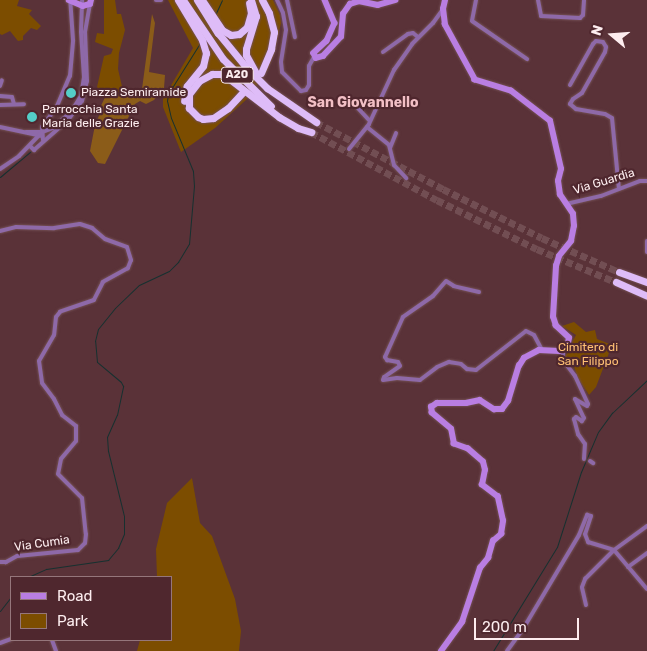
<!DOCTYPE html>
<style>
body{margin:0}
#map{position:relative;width:647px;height:651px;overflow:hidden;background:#5a3238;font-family:Rubik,sans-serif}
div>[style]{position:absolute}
.green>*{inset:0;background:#7c4d00}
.forest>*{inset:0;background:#8b5c19}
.stream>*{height:1px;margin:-0.5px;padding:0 0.5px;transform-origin:0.5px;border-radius:0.5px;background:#163130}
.highway-tunnel>*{height:7px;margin-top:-3.5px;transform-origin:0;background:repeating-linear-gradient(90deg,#724e53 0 7px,transparent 0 10.5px)}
.roads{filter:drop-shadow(0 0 1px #745055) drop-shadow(0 0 1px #745055)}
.street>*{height:4px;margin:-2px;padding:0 2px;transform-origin:2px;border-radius:2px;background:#8e69a8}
.secondary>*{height:5.5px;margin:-2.75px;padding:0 2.75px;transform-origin:2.75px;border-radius:2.75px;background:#b97ee2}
.highway>*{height:7px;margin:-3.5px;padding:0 3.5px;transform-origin:3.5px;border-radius:3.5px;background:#debcf8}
.dots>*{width:14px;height:14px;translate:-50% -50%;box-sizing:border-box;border:2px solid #4f272e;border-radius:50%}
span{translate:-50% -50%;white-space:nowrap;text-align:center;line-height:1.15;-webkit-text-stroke:4.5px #4f272e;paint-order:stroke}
.shield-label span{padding:1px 4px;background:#4f272e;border:1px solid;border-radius:4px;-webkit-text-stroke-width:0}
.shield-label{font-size:11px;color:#fdedef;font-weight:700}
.poi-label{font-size:12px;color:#fdedef}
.left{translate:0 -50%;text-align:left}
.street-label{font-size:12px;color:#fdedef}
.park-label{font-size:12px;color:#ffc074}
.neighbourhood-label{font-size:14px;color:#f2bfc5;font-weight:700}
.legend{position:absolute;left:10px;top:576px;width:162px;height:65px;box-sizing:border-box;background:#4f272e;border:1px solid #95767b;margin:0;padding:6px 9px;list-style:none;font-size:15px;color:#fdedef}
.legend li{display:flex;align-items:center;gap:10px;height:25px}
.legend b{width:25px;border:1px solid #95767b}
.north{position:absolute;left:587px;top:10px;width:50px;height:50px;-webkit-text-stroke:4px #4f272e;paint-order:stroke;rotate:288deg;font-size:14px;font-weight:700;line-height:20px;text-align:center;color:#fdedef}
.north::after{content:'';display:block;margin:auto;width:18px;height:22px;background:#fdedef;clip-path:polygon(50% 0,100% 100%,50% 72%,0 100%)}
.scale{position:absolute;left:474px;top:618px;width:105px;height:22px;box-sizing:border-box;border:2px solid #fdedef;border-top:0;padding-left:6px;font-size:15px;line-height:18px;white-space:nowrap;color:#fdedef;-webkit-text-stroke:4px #4f272e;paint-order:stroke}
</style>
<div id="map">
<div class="green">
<div style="clip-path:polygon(0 0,19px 0,17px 6px,32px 10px,29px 14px,41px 26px,37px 30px,31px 28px,23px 36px,23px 40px,18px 41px,10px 31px,2px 35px,0 34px)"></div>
<div style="clip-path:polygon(104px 0,115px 0,117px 14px,121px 14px,125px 30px,119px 53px,118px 69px,123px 91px,106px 95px,97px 87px,104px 56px,111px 54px,113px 49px,95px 42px,97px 33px,104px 34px)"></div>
<div style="clip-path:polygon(168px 0,273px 0,280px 15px,281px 23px,274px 55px,267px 71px,247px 99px,215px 128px,181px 152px,163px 107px,163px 99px,193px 48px)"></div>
<div style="clip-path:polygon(574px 322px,586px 332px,595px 330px,597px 339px,612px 345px,596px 387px,589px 395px,578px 378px,573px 364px,564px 358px,573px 344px,572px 342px,576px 335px,562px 326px)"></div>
<div style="clip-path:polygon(192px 478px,200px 523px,212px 536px,235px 599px,241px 631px,239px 651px,137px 651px,140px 640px,171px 640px,171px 577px,157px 577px,156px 549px,167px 503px)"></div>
</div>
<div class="forest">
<div style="clip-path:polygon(152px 14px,155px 23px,149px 72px,165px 75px,164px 88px,154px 100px,146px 104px,140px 101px,135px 104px,105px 164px,98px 163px,90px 151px,95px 125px,101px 111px,100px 108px,106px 95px,142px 89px)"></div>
</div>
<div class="stream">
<div style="left:216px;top:13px;width:14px;rotate:-65deg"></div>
<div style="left:0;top:177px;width:40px;rotate:-40deg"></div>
<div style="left:28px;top:577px;width:20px;rotate:-24deg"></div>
<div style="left:46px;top:569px;width:63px;rotate:-8.3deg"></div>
<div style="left:108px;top:560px;width:16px;rotate:-50deg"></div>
<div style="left:118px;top:548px;width:15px;rotate:-67deg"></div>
<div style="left:124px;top:534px;width:18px;rotate:-90deg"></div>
<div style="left:124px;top:516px;width:67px;rotate:-103.8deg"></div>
<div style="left:108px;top:451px;width:14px;rotate:-94deg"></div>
<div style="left:107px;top:437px;width:24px;rotate:-66deg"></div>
<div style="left:117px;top:415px;width:30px;rotate:-78deg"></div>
<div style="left:123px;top:386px;width:4px;rotate:-117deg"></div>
<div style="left:121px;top:382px;width:31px;rotate:-140deg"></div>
<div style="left:97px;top:362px;width:21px;rotate:-95deg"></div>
<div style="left:95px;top:341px;width:12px;rotate:-76deg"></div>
<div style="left:98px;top:329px;width:27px;rotate:-51deg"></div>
<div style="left:115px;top:308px;width:33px;rotate:-44deg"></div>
<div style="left:139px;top:285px;width:33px;rotate:-25deg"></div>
<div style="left:169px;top:271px;width:13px;rotate:-45deg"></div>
<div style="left:178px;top:262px;width:21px;rotate:-59deg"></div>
<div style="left:189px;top:244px;width:58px;rotate:-85.1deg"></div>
<div style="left:194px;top:186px;width:15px;rotate:-94deg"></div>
<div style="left:193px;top:171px;width:57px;rotate:-112.5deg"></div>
<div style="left:171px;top:118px;width:17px;rotate:-103deg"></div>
<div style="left:167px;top:101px;width:7px;rotate:-82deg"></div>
<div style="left:168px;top:94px;width:60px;rotate:-57.9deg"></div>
<div style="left:0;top:611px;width:18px;rotate:-52deg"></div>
<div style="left:493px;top:651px;width:122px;rotate:-58.4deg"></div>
<div style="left:557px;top:547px;width:79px;rotate:-72.3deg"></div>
<div style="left:581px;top:472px;width:43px;rotate:-67deg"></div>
<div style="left:598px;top:432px;width:24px;rotate:-54deg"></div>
<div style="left:612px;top:413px;width:48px;rotate:-43.3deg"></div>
</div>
<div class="highway-tunnel">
<div style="left:316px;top:122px;width:144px;rotate:27.8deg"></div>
<div style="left:443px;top:189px;width:110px;rotate:26.3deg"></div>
<div style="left:542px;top:238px;width:84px;rotate:23.8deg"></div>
<div style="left:311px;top:132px;width:143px;rotate:28.4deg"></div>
<div style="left:437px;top:200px;width:111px;rotate:26.1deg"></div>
<div style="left:537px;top:249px;width:86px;rotate:22.7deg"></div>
</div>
<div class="roads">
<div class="street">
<div style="left:156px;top:0;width:5px"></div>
<div style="left:277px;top:0;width:14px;rotate:65deg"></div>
<div style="left:283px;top:13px;width:17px;rotate:80deg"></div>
<div style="left:286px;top:30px;width:32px;rotate:99deg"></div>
<div style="left:281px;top:62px;width:10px;rotate:84deg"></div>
<div style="left:282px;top:72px;width:27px;rotate:45deg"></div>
<div style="left:301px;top:91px;width:5px;rotate:-11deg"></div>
<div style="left:306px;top:90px;width:6px;rotate:-59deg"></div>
<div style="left:309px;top:85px;width:19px;rotate:-90deg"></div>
<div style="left:309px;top:66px;width:10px;rotate:-61deg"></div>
<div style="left:287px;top:0;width:38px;rotate:78deg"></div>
<div style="left:476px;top:0;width:21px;rotate:101deg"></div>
<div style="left:472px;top:21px;width:67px;rotate:34.6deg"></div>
<div style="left:538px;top:0;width:16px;rotate:79deg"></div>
<div style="left:541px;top:16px;width:39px;rotate:3deg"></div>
<div style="left:580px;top:18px;width:4px;rotate:-45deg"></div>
<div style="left:583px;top:15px;width:15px;rotate:-86deg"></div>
<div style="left:383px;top:52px;width:31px;rotate:-36deg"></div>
<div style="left:408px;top:34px;width:5px;rotate:-11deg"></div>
<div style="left:413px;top:33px;width:6px;rotate:39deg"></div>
<div style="left:570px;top:85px;width:47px;rotate:-60.7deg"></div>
<div style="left:593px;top:44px;width:4px;rotate:-45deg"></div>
<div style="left:596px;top:41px;width:7px;rotate:8deg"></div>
<div style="left:603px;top:42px;width:6px;rotate:59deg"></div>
<div style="left:606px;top:47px;width:5px;rotate:101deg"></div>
<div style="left:605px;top:52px;width:47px;rotate:119.3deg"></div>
<div style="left:582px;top:93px;width:11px;rotate:146deg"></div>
<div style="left:573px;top:99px;width:6px;rotate:121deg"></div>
<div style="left:570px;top:104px;width:8px;rotate:40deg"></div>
<div style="left:576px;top:109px;width:29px;rotate:10deg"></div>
<div style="left:605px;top:114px;width:8px;rotate:30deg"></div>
<div style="left:612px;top:118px;width:71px;rotate:84.4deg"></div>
<div style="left:0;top:86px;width:6px;rotate:-72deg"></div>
<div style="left:0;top:96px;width:12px;rotate:5deg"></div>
<div style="left:12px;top:97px;width:7px;rotate:74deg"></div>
<div style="left:0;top:105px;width:24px;rotate:-2deg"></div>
<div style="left:355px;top:105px;width:21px;rotate:47deg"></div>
<div style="left:0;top:127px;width:43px;rotate:12.1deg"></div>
<div style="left:367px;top:127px;width:28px;rotate:39deg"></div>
<div style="left:389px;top:145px;width:21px;rotate:76deg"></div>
<div style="left:394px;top:165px;width:18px;rotate:47deg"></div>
<div style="left:26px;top:132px;width:16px"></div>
<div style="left:42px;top:132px;width:12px;rotate:-20deg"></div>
<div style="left:53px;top:128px;width:24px;rotate:-42deg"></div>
<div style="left:71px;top:112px;width:19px;rotate:-58deg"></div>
<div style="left:81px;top:96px;width:19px;rotate:-81deg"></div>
<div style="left:84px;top:77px;width:45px;rotate:-93.8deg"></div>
<div style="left:81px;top:32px;width:32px;rotate:-88deg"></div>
<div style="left:43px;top:140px;width:13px;rotate:-94deg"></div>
<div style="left:42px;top:127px;width:26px;rotate:-54deg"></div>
<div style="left:57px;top:106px;width:33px;rotate:-67deg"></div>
<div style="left:70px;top:76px;width:36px;rotate:-85deg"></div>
<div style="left:73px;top:40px;width:39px;rotate:-94deg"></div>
<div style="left:30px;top:146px;width:6px;rotate:45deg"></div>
<div style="left:34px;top:150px;width:45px;rotate:-41.4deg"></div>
<div style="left:68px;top:120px;width:24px;rotate:-54deg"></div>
<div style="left:82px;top:101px;width:21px;rotate:-76deg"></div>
<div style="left:87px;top:81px;width:49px;rotate:-92.3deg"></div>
<div style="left:85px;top:32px;width:28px;rotate:-80deg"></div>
<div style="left:390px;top:148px;width:16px;rotate:-68deg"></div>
<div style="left:349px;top:149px;width:32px;rotate:-51deg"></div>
<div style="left:369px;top:124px;width:60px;rotate:-65.2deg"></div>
<div style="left:394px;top:70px;width:32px;rotate:-55deg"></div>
<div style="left:412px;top:44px;width:30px;rotate:-45deg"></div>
<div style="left:433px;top:23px;width:17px;rotate:-54deg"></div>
<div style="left:0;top:169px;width:23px;rotate:-34deg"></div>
<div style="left:19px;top:156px;width:33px;rotate:-46deg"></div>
<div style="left:566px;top:204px;width:36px;rotate:-13deg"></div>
<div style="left:601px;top:196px;width:42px;rotate:-21deg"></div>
<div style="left:640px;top:181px;width:7px"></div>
<div style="left:0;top:231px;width:16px;rotate:-14deg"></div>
<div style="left:16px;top:227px;width:38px;rotate:2deg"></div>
<div style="left:54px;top:228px;width:26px;rotate:-9deg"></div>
<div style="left:80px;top:224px;width:13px;rotate:18deg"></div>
<div style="left:92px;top:228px;width:17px;rotate:40deg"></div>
<div style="left:105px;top:239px;width:23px;rotate:20deg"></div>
<div style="left:127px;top:247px;width:14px;rotate:73deg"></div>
<div style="left:131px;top:260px;width:9px;rotate:111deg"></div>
<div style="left:128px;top:268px;width:29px;rotate:151deg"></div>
<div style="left:103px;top:282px;width:20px;rotate:117deg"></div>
<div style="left:94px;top:300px;width:36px;rotate:161deg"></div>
<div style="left:60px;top:312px;width:6px;rotate:129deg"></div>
<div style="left:56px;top:317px;width:18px;rotate:96deg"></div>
<div style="left:54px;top:335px;width:30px;rotate:120deg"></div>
<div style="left:39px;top:361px;width:22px;rotate:82deg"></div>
<div style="left:42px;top:383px;width:20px;rotate:53deg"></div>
<div style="left:54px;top:399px;width:18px;rotate:63deg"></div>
<div style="left:62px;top:415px;width:18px;rotate:38deg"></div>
<div style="left:76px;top:426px;width:15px;rotate:90deg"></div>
<div style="left:76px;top:441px;width:23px;rotate:130deg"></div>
<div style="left:61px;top:459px;width:15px;rotate:101deg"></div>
<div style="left:58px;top:474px;width:34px;rotate:45deg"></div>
<div style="left:82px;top:498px;width:36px;rotate:84deg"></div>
<div style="left:86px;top:534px;width:9px;rotate:96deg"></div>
<div style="left:85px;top:543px;width:10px;rotate:135deg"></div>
<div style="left:78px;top:550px;width:61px;rotate:174.4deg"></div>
<div style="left:17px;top:556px;width:13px;rotate:151deg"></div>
<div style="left:6px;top:562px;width:6px;rotate:180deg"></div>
<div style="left:647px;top:241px;width:11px;rotate:90deg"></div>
<div style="left:479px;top:292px;width:26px;rotate:-167deg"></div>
<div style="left:454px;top:286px;width:9px;rotate:-148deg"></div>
<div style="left:446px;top:281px;width:20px;rotate:131deg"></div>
<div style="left:433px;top:296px;width:37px;rotate:145deg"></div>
<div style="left:403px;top:317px;width:44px;rotate:114.2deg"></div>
<div style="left:385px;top:357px;width:4px;rotate:56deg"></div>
<div style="left:387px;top:360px;width:11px;rotate:10deg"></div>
<div style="left:398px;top:362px;width:4px;rotate:63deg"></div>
<div style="left:400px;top:366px;width:19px;rotate:145deg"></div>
<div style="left:384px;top:377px;width:3px;rotate:108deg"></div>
<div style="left:383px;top:380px;width:14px;rotate:-8deg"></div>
<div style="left:397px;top:378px;width:23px;rotate:5deg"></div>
<div style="left:420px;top:380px;width:21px;rotate:-37deg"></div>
<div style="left:437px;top:367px;width:13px;rotate:-23deg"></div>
<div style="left:449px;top:362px;width:12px;rotate:9deg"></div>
<div style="left:461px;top:364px;width:8px;rotate:40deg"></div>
<div style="left:467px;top:369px;width:9px;rotate:6deg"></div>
<div style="left:476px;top:370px;width:63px;rotate:-38deg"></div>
<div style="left:526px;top:331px;width:9px;rotate:27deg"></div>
<div style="left:534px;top:335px;width:17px;rotate:62deg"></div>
<div style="left:563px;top:350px;width:10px;rotate:90deg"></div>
<div style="left:563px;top:360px;width:20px;rotate:53deg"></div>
<div style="left:575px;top:376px;width:31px;rotate:65deg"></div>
<div style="left:588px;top:404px;width:2px;rotate:117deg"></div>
<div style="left:587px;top:406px;width:14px;rotate:-150deg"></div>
<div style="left:575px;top:399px;width:21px;rotate:65deg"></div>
<div style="left:584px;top:418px;width:4px;rotate:124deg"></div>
<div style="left:582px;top:421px;width:7px;rotate:-146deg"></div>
<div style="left:576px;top:417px;width:3px;rotate:135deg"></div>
<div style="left:574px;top:419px;width:16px;rotate:75deg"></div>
<div style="left:578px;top:434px;width:12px;rotate:55deg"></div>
<div style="left:585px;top:444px;width:15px;rotate:94deg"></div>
<div style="left:590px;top:461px;width:4px;rotate:34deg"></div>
<div style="left:628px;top:567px;width:24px;rotate:-36deg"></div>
<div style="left:586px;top:605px;width:18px;rotate:-103deg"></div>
<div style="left:582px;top:587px;width:9px;rotate:-69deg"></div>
<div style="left:585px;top:579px;width:41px;rotate:-45deg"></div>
<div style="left:614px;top:550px;width:41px;rotate:-36deg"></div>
<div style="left:52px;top:640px;width:12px;rotate:70deg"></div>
<div style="left:0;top:643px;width:12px;rotate:-20deg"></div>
<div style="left:507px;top:651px;width:27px;rotate:-54deg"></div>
<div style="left:523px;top:629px;width:109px;rotate:-59.2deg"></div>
<div style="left:579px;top:535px;width:22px;rotate:-68deg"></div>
<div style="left:587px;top:515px;width:4px;rotate:14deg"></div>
<div style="left:591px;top:516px;width:19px;rotate:108deg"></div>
<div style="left:585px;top:534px;width:9px;rotate:69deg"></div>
<div style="left:588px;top:542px;width:27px;rotate:17deg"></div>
<div style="left:614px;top:550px;width:51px;rotate:49.8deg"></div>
</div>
<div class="secondary">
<div style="left:69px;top:0;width:15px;rotate:23deg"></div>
<div style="left:83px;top:6px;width:7px;rotate:-16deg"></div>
<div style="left:90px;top:4px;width:4px;rotate:-76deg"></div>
<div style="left:325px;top:0;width:25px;rotate:67deg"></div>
<div style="left:335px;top:23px;width:20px;rotate:114deg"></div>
<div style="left:327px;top:41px;width:18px;rotate:137deg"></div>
<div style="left:314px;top:53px;width:5px;rotate:68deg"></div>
<div style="left:316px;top:58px;width:7px;rotate:-16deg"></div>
<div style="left:323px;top:56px;width:26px;rotate:-47deg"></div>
<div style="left:341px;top:37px;width:23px;rotate:-85deg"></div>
<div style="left:343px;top:14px;width:12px;rotate:-55deg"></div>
<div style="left:350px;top:4px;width:9px;rotate:-18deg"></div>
<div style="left:359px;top:1px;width:19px;rotate:12deg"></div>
<div style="left:378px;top:5px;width:18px;rotate:-16deg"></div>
<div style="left:441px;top:651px;width:36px;rotate:-54deg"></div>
<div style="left:462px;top:622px;width:57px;rotate:-71.6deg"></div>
<div style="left:480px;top:568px;width:13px;rotate:-51deg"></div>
<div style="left:488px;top:558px;width:18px;rotate:-74deg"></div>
<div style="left:493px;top:541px;width:11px;rotate:-41deg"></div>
<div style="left:501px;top:534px;width:13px;rotate:-81deg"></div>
<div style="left:503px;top:521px;width:25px;rotate:-102deg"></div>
<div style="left:498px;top:497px;width:20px;rotate:-143deg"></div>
<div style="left:482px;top:485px;width:15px;rotate:-79deg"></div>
<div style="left:485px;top:470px;width:8px;rotate:-104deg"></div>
<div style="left:483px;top:462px;width:20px;rotate:-139deg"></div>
<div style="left:468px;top:449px;width:15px;rotate:-160deg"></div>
<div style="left:454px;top:444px;width:15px;rotate:-101deg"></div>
<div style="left:451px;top:429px;width:25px;rotate:-140deg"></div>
<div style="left:432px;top:413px;width:6px;rotate:-99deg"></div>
<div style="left:431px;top:407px;width:7px;rotate:-34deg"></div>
<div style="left:437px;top:403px;width:29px"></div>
<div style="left:466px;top:403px;width:14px;rotate:-12deg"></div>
<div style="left:480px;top:400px;width:17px;rotate:33deg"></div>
<div style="left:494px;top:409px;width:8px"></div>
<div style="left:502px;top:409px;width:10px;rotate:-53deg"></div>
<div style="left:508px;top:401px;width:37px;rotate:-73deg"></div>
<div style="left:519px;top:366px;width:9px;rotate:-58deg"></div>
<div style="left:524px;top:358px;width:17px;rotate:-28deg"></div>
<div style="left:539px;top:350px;width:20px;rotate:3deg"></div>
<div style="left:559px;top:351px;width:9px;rotate:-27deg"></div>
<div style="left:567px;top:347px;width:9px;rotate:-77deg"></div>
<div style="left:569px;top:338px;width:18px;rotate:-137deg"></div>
<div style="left:556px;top:326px;width:9px;rotate:-108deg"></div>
<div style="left:553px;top:317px;width:51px;rotate:-86.6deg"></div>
<div style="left:556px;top:266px;width:10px;rotate:-73deg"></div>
<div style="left:559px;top:256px;width:19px;rotate:-51deg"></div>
<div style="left:571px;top:241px;width:15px;rotate:-79deg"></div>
<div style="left:574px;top:226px;width:12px;rotate:-95deg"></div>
<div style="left:573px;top:214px;width:23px;rotate:-124deg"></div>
<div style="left:560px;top:195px;width:14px;rotate:-98deg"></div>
<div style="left:558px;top:181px;width:12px;rotate:-76deg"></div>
<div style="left:561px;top:169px;width:49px;rotate:-102.9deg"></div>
<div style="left:550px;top:121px;width:49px;rotate:-142.4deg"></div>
<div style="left:511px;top:91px;width:38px;rotate:-163deg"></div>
<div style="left:475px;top:80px;width:63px;rotate:-118.6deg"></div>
<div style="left:445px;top:25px;width:16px;rotate:-97deg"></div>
<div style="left:443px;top:9px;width:9px;rotate:-77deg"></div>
</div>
<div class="highway">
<div style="left:178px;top:0;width:47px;rotate:59deg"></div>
<div style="left:202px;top:40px;width:14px;rotate:73deg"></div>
<div style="left:206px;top:53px;width:13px;rotate:103deg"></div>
<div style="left:203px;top:66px;width:26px;rotate:129deg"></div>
<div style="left:187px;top:86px;width:15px;rotate:101deg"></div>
<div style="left:183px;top:0;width:71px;rotate:55.9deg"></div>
<div style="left:223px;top:59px;width:67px;rotate:44.4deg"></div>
<div style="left:197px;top:0;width:39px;rotate:58deg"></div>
<div style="left:218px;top:33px;width:44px;rotate:50.5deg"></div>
<div style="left:246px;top:67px;width:30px;rotate:45deg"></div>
<div style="left:267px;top:88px;width:60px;rotate:34.8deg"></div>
<div style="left:202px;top:0;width:36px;rotate:56deg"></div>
<div style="left:222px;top:30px;width:10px;rotate:29deg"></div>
<div style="left:231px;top:35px;width:8px;rotate:-7deg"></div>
<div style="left:239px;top:34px;width:11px;rotate:-41deg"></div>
<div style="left:247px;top:27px;width:15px;rotate:-74deg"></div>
<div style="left:251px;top:13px;width:10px;rotate:-101deg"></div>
<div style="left:251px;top:0;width:17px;rotate:73deg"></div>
<div style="left:256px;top:16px;width:34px;rotate:107deg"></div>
<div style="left:246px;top:49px;width:6px;rotate:90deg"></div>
<div style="left:246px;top:55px;width:21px;rotate:61deg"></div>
<div style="left:261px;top:73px;width:26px;rotate:-67deg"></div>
<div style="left:271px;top:49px;width:17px;rotate:-80deg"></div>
<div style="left:274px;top:32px;width:20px;rotate:-105deg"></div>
<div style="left:269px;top:13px;width:15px;rotate:-118deg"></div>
<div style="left:243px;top:92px;width:22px;rotate:133deg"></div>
<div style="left:228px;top:108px;width:18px;rotate:146deg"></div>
<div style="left:213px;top:118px;width:10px;rotate:174deg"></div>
<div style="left:203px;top:119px;width:5px;rotate:-158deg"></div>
<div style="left:198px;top:117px;width:13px;rotate:-135deg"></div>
<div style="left:189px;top:108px;width:14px;rotate:-90deg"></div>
<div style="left:189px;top:94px;width:16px;rotate:-52deg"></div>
<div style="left:199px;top:81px;width:15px;rotate:-28deg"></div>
<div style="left:212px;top:74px;width:11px"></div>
<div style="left:223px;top:74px;width:71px;rotate:37.5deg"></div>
<div style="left:279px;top:117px;width:22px;rotate:30deg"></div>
<div style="left:298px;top:128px;width:14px;rotate:17deg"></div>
<div style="left:619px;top:272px;width:30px;rotate:20deg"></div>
<div style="left:616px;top:282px;width:34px;rotate:24deg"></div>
</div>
</div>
<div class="dots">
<div style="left:71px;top:93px;background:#54cdc7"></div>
<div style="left:32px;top:117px;background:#54cdc7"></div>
</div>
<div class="shield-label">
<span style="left:237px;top:75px">A20</span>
</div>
<div class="poi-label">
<span class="left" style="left:81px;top:93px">Piazza Semiramide</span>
<span class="left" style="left:42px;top:117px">Parrocchia Santa<br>Maria delle Grazie</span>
</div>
<div class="street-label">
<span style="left:604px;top:182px;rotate:-17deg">Via Guardia</span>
<span style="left:42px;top:544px;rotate:-8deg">Via Cumia</span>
</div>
<div class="park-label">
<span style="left:588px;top:355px">Cimitero di<br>San Filippo</span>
</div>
<div class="neighbourhood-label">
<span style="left:363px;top:103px">San Giovannello</span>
</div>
<ul class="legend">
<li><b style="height:6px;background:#b97ee2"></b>Road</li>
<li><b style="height:14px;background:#7c4d00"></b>Park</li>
</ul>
<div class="north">N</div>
<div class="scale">200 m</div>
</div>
